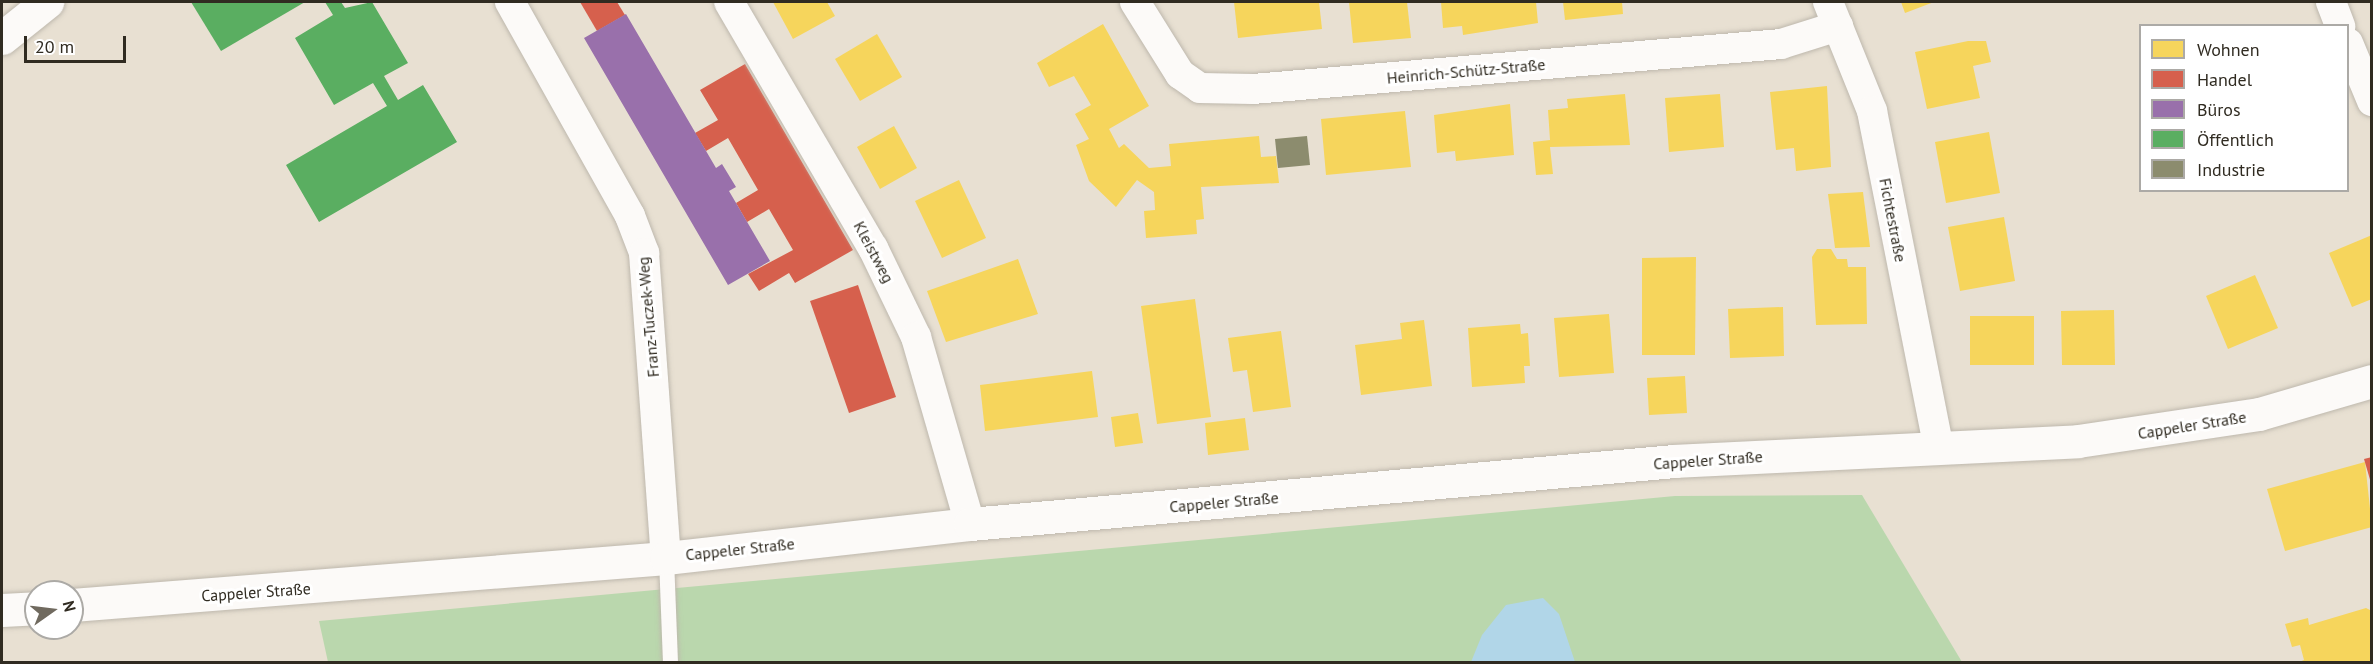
<!DOCTYPE html>
<meta charset="utf-8">
<style>
body{margin:0}
#map{position:relative;width:2373px;height:664px;overflow:hidden;background:#e8e0d2;font-family:"PT Sans",sans-serif}
div>[style]{position:absolute}
.green>*{inset:0;background:#bad7ad}
.water>*{inset:0;background:#b1d6e8}
.homes>*{inset:0;background:#f6d55c}
.shops>*{inset:0;background:#d6604d}
.offices>*{inset:0;background:#9970ab}
.public>*{inset:0;background:#5aae61}
.industry>*{inset:0;background:#8c8c6e}
.roads{filter:drop-shadow(0 0 2px #beb8ad) drop-shadow(0 0 2px #beb8ad)}
.service>*{height:15px;margin:-7.5px;padding:0 7.5px;transform-origin:7.5px;border-radius:7.5px;background:#fcfaf8}
.minor>*{height:30px;margin:-15px;padding:0 15px;transform-origin:15px;border-radius:15px;background:#fcfaf8}
.tertiary>*{height:33px;margin:-16.5px;padding:0 16.5px;transform-origin:16.5px;border-radius:16.5px;background:#fcfaf8}
.secondary>*{height:33px;margin:-16.5px;padding:0 16.5px;transform-origin:16.5px;border-radius:16.5px;background:#fcfaf8}
span{translate:-50% -50%;white-space:nowrap;text-align:center;line-height:1.15;-webkit-text-stroke:6px #fff;paint-order:stroke}
.street-label{font-size:16px;color:#302b21}
.frame{position:absolute;inset:0;border:3px solid #302b21;pointer-events:none}
.legend{position:absolute;left:2139px;top:24px;width:210px;height:168px;box-sizing:border-box;background:#fff;border:2px solid #acaaa6;margin:0;padding:8px 10px;list-style:none;font-size:18px;color:#302b21}
.legend li{display:flex;align-items:center;gap:12px;height:30px}
.legend b{width:30px;border:2px solid #acaaa6}
.north{position:absolute;left:24px;top:580px;width:60px;height:60px;box-sizing:border-box;background:#fff;border:2px solid #acaaa6;border-radius:50%;rotate:76deg;font-size:16px;font-weight:700;line-height:24px;text-align:center;color:#302b21}
.north::after{content:'';display:block;margin:auto;width:21px;height:27px;background:#706a5f;clip-path:polygon(50% 0,100% 100%,50% 72%,0 100%)}
.scale{position:absolute;left:24px;top:36px;width:102px;height:27px;box-sizing:border-box;border:3px solid #302b21;border-top:0;padding-left:8px;font-size:18px;line-height:21px;white-space:nowrap;color:#302b21;-webkit-text-stroke:4px #fff;paint-order:stroke}
</style>
<div id="map">
<div class="green">
<div style="clip-path:polygon(1862px 495px,1962px 662px,328px 662px,319px 621px,1675px 496px)"></div>
</div>
<div class="water">
<div style="clip-path:polygon(1543px 598px,1559px 614px,1575px 662px,1471px 662px,1482px 635px,1506px 605px)"></div>
</div>
<div class="homes">
<div style="clip-path:polygon(773px 2px,827px 2px,835px 16px,793px 39px)"></div>
<div style="clip-path:polygon(1234px 2px,1319px 2px,1322px 29px,1238px 38px)"></div>
<div style="clip-path:polygon(1349px 2px,1407px 2px,1411px 38px,1353px 43px)"></div>
<div style="clip-path:polygon(1441px 2px,1536px 2px,1538px 23px,1463px 35px,1462px 26px,1443px 28px)"></div>
<div style="clip-path:polygon(1563px 2px,1622px 2px,1623px 14px,1565px 20px)"></div>
<div style="clip-path:polygon(1901px 2px,1934px 2px,1905px 13px)"></div>
<div style="clip-path:polygon(1103px 24px,1149px 106px,1109px 129px,1119px 148px,1124px 144px,1149px 168px,1171px 166px,1169px 144px,1259px 136px,1261px 157px,1276px 156px,1279px 183px,1201px 187px,1204px 219px,1196px 220px,1197px 234px,1146px 238px,1144px 211px,1155px 210px,1154px 192px,1137px 180px,1116px 207px,1089px 181px,1076px 145px,1089px 139px,1075px 114px,1091px 105px,1074px 76px,1049px 87px,1037px 63px)"></div>
<div style="clip-path:polygon(877px 34px,902px 77px,860px 101px,835px 59px)"></div>
<div style="clip-path:polygon(1968px 41px,1986px 41px,1991px 62px,1973px 66px,1980px 98px,1927px 109px,1915px 52px)"></div>
<div style="clip-path:polygon(1827px 86px,1831px 167px,1796px 171px,1794px 148px,1776px 150px,1770px 92px)"></div>
<div style="clip-path:polygon(1625px 94px,1630px 145px,1550px 147px,1553px 174px,1536px 175px,1533px 142px,1550px 140px,1548px 110px,1568px 108px,1567px 99px)"></div>
<div style="clip-path:polygon(1720px 94px,1724px 147px,1669px 152px,1665px 98px)"></div>
<div style="clip-path:polygon(1510px 104px,1514px 155px,1456px 161px,1455px 151px,1437px 153px,1434px 115px)"></div>
<div style="clip-path:polygon(1405px 111px,1411px 167px,1326px 175px,1321px 119px)"></div>
<div style="clip-path:polygon(894px 126px,917px 168px,880px 189px,857px 147px)"></div>
<div style="clip-path:polygon(1989px 132px,2000px 193px,1946px 203px,1935px 142px)"></div>
<div style="clip-path:polygon(959px 180px,986px 238px,942px 258px,915px 201px)"></div>
<div style="clip-path:polygon(1863px 192px,1870px 247px,1835px 248px,1828px 194px)"></div>
<div style="clip-path:polygon(2004px 217px,2015px 281px,1960px 291px,1948px 227px)"></div>
<div style="clip-path:polygon(2372px 235px,2372px 299px,2352px 307px,2329px 253px)"></div>
<div style="clip-path:polygon(1817px 249px,1831px 249px,1837px 259px,1847px 259px,1848px 267px,1866px 267px,1867px 324px,1816px 325px,1812px 257px)"></div>
<div style="clip-path:polygon(1696px 257px,1695px 355px,1642px 355px,1642px 258px)"></div>
<div style="clip-path:polygon(1018px 259px,1038px 314px,946px 342px,927px 291px)"></div>
<div style="clip-path:polygon(2255px 275px,2278px 328px,2228px 349px,2206px 296px)"></div>
<div style="clip-path:polygon(1195px 299px,1211px 417px,1157px 424px,1141px 306px)"></div>
<div style="clip-path:polygon(1783px 307px,1784px 356px,1730px 358px,1728px 309px)"></div>
<div style="clip-path:polygon(2114px 310px,2115px 365px,2062px 365px,2061px 311px)"></div>
<div style="clip-path:polygon(1609px 314px,1614px 373px,1559px 377px,1554px 318px)"></div>
<div style="clip-path:polygon(1970px 316px,2034px 316px,2034px 365px,1970px 365px)"></div>
<div style="clip-path:polygon(1424px 320px,1432px 386px,1361px 395px,1355px 345px,1402px 339px,1400px 323px)"></div>
<div style="clip-path:polygon(1520px 324px,1521px 334px,1528px 333px,1530px 366px,1524px 366px,1525px 383px,1472px 387px,1468px 328px)"></div>
<div style="clip-path:polygon(1281px 331px,1291px 407px,1253px 412px,1247px 370px,1233px 372px,1228px 338px)"></div>
<div style="clip-path:polygon(1092px 371px,1098px 417px,985px 431px,980px 385px)"></div>
<div style="clip-path:polygon(1685px 376px,1687px 413px,1649px 415px,1647px 378px)"></div>
<div style="clip-path:polygon(1138px 413px,1143px 443px,1115px 447px,1111px 417px)"></div>
<div style="clip-path:polygon(1245px 418px,1249px 450px,1208px 455px,1205px 423px)"></div>
<div style="clip-path:polygon(2365px 462px,2372px 527px,2285px 551px,2267px 489px)"></div>
<div style="clip-path:polygon(2366px 608px,2372px 611px,2372px 662px,2299px 662px,2304px 660px,2300px 645px,2292px 647px,2285px 624px,2308px 618px,2309px 625px)"></div>
</div>
<div class="shops">
<div style="clip-path:polygon(580px 2px,617px 2px,625px 15px,597px 31px)"></div>
<div style="clip-path:polygon(745px 64px,853px 250px,795px 283px,789px 273px,759px 291px,748px 274px,793px 250px,769px 209px,747px 222px,736px 203px,758px 190px,728px 138px,706px 151px,695px 133px,718px 120px,700px 90px)"></div>
<div style="clip-path:polygon(858px 285px,896px 397px,849px 413px,810px 301px)"></div>
<div style="clip-path:polygon(2372px 457px,2372px 483px,2371px 483px,2364px 459px)"></div>
</div>
<div class="offices">
<div style="clip-path:polygon(626px 14px,716px 168px,722px 164px,736px 187px,729px 191px,770px 261px,728px 285px,584px 38px)"></div>
</div>
<div class="public">
<div style="clip-path:polygon(191px 2px,305px 2px,221px 51px)"></div>
<div style="clip-path:polygon(325px 2px,341px 2px,345px 8px,372px 2px,408px 63px,384px 76px,398px 100px,423px 85px,457px 142px,319px 222px,286px 165px,387px 106px,373px 83px,334px 105px,295px 38px,333px 15px)"></div>
</div>
<div class="industry">
<div style="clip-path:polygon(1307px 136px,1310px 165px,1278px 168px,1275px 139px)"></div>
</div>
<div class="roads">
<div class="service">
<div style="left:666px;top:558px;width:104px;rotate:87.8deg"></div>
</div>
<div class="minor">
<div style="left:510px;top:2px;width:245px;rotate:60.7deg"></div>
<div style="left:630px;top:216px;width:40px;rotate:69deg"></div>
<div style="left:644px;top:253px;width:306px;rotate:85.9deg"></div>
<div style="left:729px;top:2px;width:285px;rotate:59.7deg"></div>
<div style="left:873px;top:248px;width:99px;rotate:64.2deg"></div>
<div style="left:916px;top:337px;width:195px;rotate:73.9deg"></div>
<div style="left:1135px;top:2px;width:85px;rotate:58deg"></div>
<div style="left:1180px;top:74px;width:24px;rotate:35deg"></div>
<div style="left:1200px;top:88px;width:53px;rotate:1.1deg"></div>
<div style="left:1253px;top:89px;width:530px;rotate:-4.87deg"></div>
<div style="left:1781px;top:44px;width:60px;rotate:-17.5deg"></div>
<div style="left:1828px;top:2px;width:118px;rotate:68deg"></div>
<div style="left:1872px;top:111px;width:340px;rotate:78.8deg"></div>
<div style="left:2331px;top:2px;width:26px;rotate:69deg"></div>
<div style="left:2348px;top:43px;width:63px;rotate:67.5deg"></div>
</div>
<div class="tertiary">
<div style="left:2px;top:38px;width:58px;rotate:-38.7deg"></div>
</div>
<div class="secondary">
<div style="left:72px;top:605px;width:596px;rotate:-4.52deg"></div>
<div style="left:666px;top:558px;width:306px;rotate:-6.4deg"></div>
<div style="left:970px;top:524px;width:707px;rotate:-5.11deg"></div>
<div style="left:1674px;top:461px;width:404px;rotate:-2.8deg"></div>
<div style="left:2078px;top:441px;width:183px;rotate:-8.5deg"></div>
<div style="left:2259px;top:414px;width:118px;rotate:-16.3deg"></div>
<div style="left:2px;top:610px;width:34px;rotate:-3deg"></div>
</div>
</div>
<div class="street-label">
<span style="left:1466px;top:71px;rotate:-5deg">Heinrich-Schütz-Straße</span>
<span style="left:1893px;top:220px;rotate:79deg">Fichtestraße</span>
<span style="left:874px;top:252px;rotate:62deg">Kleistweg</span>
<span style="left:648px;top:317px;rotate:-95deg">Franz-Tuczek-Weg</span>
<span style="left:2192px;top:425px;rotate:-9deg">Cappeler Straße</span>
<span style="left:1708px;top:460px;rotate:-4deg">Cappeler Straße</span>
<span style="left:1224px;top:502px;rotate:-5deg">Cappeler Straße</span>
<span style="left:740px;top:549px;rotate:-6deg">Cappeler Straße</span>
<span style="left:256px;top:592px;rotate:-4deg">Cappeler Straße</span>
</div>
<div class="frame"></div>
<ul class="legend">
<li><b style="height:16px;background:#f6d55c"></b>Wohnen</li>
<li><b style="height:16px;background:#d6604d"></b>Handel</li>
<li><b style="height:16px;background:#9970ab"></b>Büros</li>
<li><b style="height:16px;background:#5aae61"></b>Öffentlich</li>
<li><b style="height:16px;background:#8c8c6e"></b>Industrie</li>
</ul>
<div class="north">N</div>
<div class="scale">20 m</div>
</div>
